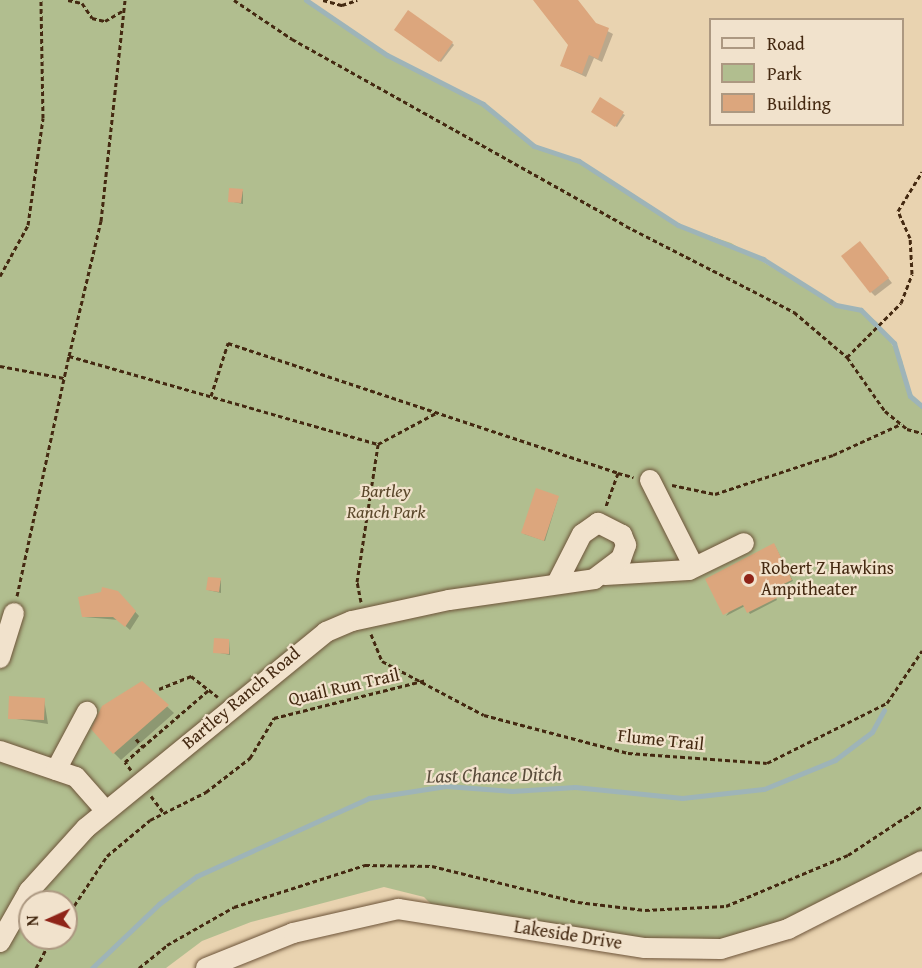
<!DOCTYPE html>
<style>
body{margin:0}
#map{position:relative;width:922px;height:968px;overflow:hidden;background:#e9d3b0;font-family:"Gentium Book Plus",serif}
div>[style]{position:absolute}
.green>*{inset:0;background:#b1be8f}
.shadow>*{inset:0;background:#0003}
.stream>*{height:5px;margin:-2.5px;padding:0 2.5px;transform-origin:2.5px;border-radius:2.5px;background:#9eb4b8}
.building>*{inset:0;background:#dca67d}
.path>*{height:3px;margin-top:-1.5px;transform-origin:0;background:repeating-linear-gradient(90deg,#442911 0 4.5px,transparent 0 7.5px)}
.roads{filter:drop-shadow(0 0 2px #6d5439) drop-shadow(0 0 2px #6d5439)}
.minor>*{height:20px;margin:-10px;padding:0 10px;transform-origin:10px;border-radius:10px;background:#f1e2cc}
.dots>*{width:16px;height:16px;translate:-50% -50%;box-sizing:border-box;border:3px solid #f1e2cc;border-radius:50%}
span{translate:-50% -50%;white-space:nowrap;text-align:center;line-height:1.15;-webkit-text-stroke:4.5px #f1e2cc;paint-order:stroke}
.park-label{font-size:18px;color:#5a472a;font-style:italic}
.poi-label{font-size:18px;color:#442911}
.left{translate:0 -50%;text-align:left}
.street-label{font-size:18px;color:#442911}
.water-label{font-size:20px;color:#5a4c3b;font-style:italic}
.legend{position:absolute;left:709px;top:18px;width:195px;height:108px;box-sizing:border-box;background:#f1e2cc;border:2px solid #ac9881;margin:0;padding:8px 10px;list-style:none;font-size:18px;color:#442911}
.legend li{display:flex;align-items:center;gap:12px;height:30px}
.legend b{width:30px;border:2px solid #ac9881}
.north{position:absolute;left:18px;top:890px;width:60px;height:60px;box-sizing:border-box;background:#f1e2cc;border:2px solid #ac9881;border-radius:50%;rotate:267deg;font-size:16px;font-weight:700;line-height:24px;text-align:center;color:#442911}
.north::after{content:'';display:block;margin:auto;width:21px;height:27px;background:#8f2418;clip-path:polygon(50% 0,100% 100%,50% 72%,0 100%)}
</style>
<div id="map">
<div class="green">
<div style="clip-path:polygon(evenodd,0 0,306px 0,387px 55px,483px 104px,534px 146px,579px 161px,678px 225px,731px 243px,836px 305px,861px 310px,877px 322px,902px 360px,910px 396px,922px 406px,922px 858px,812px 916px,707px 948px,435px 908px,424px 897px,384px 887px,251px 922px,202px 941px,166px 968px,0 968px,0 0,30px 902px,66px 902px,66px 938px,30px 938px,30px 902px)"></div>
</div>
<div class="shadow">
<div style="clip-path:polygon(538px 0,575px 0,596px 25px,613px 34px,602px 62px,594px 58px,586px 77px,562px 66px,570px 45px)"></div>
<div style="clip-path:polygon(398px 32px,452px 43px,454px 45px,441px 62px)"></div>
<div style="clip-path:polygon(594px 113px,623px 114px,625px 115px,617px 127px)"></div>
<div style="clip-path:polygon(243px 191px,243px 204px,229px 201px)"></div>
<div style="clip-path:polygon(864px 247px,892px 283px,875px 296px,871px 292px)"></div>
<div style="clip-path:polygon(558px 498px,545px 541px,524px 534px)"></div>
<div style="clip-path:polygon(775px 546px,793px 581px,773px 591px,777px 600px,750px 614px,745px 606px,726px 616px)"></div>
<div style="clip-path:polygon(221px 580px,221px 593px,208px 590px)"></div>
<div style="clip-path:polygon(117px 592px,139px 616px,130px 630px,119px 620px,84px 617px)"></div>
<div style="clip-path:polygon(229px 640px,230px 655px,215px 652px)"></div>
<div style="clip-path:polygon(142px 683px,174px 713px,121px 760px,114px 753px)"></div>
<div style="clip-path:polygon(44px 699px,48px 724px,10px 718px)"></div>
</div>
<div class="stream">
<div style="left:306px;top:0;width:98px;rotate:34.2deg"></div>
<div style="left:387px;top:55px;width:108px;rotate:27deg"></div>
<div style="left:483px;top:104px;width:66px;rotate:39.5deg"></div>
<div style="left:534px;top:146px;width:47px;rotate:18.4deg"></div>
<div style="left:579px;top:161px;width:118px;rotate:32.9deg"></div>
<div style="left:678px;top:225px;width:92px;rotate:21.8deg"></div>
<div style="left:763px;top:259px;width:86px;rotate:32.2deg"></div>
<div style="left:836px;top:305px;width:25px;rotate:11deg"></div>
<div style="left:861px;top:310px;width:47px;rotate:45deg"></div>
<div style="left:894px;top:343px;width:55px;rotate:73.2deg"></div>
<div style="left:910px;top:396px;width:16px;rotate:40deg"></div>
<div style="left:92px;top:968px;width:93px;rotate:-43.7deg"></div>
<div style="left:159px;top:904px;width:47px;rotate:-36.4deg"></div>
<div style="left:197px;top:876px;width:189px;rotate:-24.4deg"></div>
<div style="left:369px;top:798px;width:78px;rotate:-8.9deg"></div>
<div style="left:446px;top:786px;width:66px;rotate:4.3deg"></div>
<div style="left:512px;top:791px;width:63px;rotate:-3.6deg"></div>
<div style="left:575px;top:787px;width:108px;rotate:5.9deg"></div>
<div style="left:682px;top:798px;width:82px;rotate:-6.3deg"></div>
<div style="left:764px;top:789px;width:77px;rotate:-22.2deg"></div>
<div style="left:835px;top:760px;width:46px;rotate:-37.1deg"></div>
<div style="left:872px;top:732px;width:25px;rotate:-61deg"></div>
</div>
<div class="building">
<div style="clip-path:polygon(533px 0,578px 0,596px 23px,609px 28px,598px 59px,589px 55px,582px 74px,560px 66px,568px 45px)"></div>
<div style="clip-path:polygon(408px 10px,453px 42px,439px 62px,394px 30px)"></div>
<div style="clip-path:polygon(600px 97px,624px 112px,615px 127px,591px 112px)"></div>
<div style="clip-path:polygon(229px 188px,243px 189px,241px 203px,228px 202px)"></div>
<div style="clip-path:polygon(860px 241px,889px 278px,870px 293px,841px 256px)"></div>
<div style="clip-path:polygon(536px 488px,559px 496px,544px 541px,521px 533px)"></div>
<div style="clip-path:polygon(774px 543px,792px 580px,773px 589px,777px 598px,747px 613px,743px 605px,723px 615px,705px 579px)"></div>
<div style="clip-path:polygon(208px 577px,221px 578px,219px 592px,206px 590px)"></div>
<div style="clip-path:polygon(102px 587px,118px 591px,136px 611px,125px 627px,113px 617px,82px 617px,78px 597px,101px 592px)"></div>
<div style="clip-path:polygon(214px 638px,229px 639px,229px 654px,213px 653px)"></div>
<div style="clip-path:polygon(142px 681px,169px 705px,113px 754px,91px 729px,102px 706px)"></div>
<div style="clip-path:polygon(9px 696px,45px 698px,44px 720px,8px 719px)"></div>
</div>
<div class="path">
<div style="left:68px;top:0;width:14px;rotate:12deg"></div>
<div style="left:82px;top:3px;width:18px;rotate:56deg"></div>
<div style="left:92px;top:18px;width:13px;rotate:13deg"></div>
<div style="left:105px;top:21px;width:20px;rotate:-30deg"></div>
<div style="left:234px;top:0;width:70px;rotate:33.9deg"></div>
<div style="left:292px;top:39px;width:383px;rotate:29.2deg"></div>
<div style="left:626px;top:226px;width:189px;rotate:27.1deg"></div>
<div style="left:794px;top:312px;width:70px;rotate:40.3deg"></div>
<div style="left:847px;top:357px;width:66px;rotate:54.9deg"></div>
<div style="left:885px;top:411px;width:28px;rotate:39deg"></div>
<div style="left:907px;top:429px;width:16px;rotate:15deg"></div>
<div style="left:323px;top:0;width:20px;rotate:15deg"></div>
<div style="left:342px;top:5px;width:16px;rotate:-18deg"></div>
<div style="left:0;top:276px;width:58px;rotate:-61.2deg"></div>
<div style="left:28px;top:225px;width:108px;rotate:-82deg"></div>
<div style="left:43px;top:118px;width:118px;rotate:-91deg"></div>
<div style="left:69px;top:356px;width:139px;rotate:-76.7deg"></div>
<div style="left:101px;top:221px;width:222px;rotate:-83.8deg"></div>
<div style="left:847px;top:357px;width:76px;rotate:-45deg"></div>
<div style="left:901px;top:303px;width:31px;rotate:-69deg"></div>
<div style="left:912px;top:274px;width:36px;rotate:-93deg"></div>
<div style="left:910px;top:238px;width:30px;rotate:-114deg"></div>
<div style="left:898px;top:211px;width:46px;rotate:-58.4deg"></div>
<div style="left:0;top:366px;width:65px;rotate:10.6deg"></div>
<div style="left:211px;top:396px;width:56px;rotate:-72.2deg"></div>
<div style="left:228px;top:343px;width:411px;rotate:18.4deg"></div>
<div style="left:618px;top:473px;width:37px;rotate:110deg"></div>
<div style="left:618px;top:473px;width:16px;rotate:15deg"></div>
<div style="left:672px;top:485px;width:44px;rotate:11.8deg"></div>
<div style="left:715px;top:494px;width:124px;rotate:-18.3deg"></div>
<div style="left:833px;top:455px;width:75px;rotate:-24.5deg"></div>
<div style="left:17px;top:596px;width:246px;rotate:-77.8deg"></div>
<div style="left:69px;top:356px;width:321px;rotate:15.9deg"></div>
<div style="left:361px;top:602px;width:20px;rotate:-101deg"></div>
<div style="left:357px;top:582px;width:140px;rotate:-81.3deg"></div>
<div style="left:378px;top:444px;width:66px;rotate:-28.1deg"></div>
<div style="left:371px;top:634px;width:29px;rotate:68deg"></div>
<div style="left:382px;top:661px;width:115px;rotate:27.9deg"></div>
<div style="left:484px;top:715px;width:149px;rotate:14.8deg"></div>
<div style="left:628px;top:753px;width:139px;rotate:4.1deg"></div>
<div style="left:767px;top:763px;width:134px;rotate:-26.6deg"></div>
<div style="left:887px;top:703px;width:63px;rotate:-56.1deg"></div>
<div style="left:159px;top:689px;width:35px;rotate:-22deg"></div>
<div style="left:191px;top:676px;width:34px;rotate:38deg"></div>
<div style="left:136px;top:739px;width:11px;rotate:49deg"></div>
<div style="left:131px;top:770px;width:10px;rotate:-127deg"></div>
<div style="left:125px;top:762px;width:112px;rotate:-40.7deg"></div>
<div style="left:151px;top:796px;width:20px;rotate:53deg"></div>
<div style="left:66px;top:918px;width:74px;rotate:-56.5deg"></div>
<div style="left:107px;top:856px;width:56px;rotate:-39.9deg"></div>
<div style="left:150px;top:820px;width:63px;rotate:-26.6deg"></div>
<div style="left:206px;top:792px;width:56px;rotate:-37.7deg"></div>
<div style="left:250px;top:758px;width:47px;rotate:-59deg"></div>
<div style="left:274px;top:718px;width:157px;rotate:-14deg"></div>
<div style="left:36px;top:968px;width:34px;rotate:-62deg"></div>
<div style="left:139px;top:968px;width:36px;rotate:-39deg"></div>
<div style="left:167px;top:945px;width:77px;rotate:-29.6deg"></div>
<div style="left:234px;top:907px;width:138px;rotate:-17.8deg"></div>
<div style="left:365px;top:865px;width:67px;rotate:0.9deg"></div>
<div style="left:432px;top:866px;width:150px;rotate:13.9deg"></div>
<div style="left:578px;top:902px;width:67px;rotate:6.8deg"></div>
<div style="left:645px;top:910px;width:81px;rotate:-2.8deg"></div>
<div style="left:726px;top:906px;width:132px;rotate:-22.7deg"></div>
<div style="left:848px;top:855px;width:89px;rotate:-33.5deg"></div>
</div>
<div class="roads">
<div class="minor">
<div style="left:650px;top:480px;width:97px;rotate:63.2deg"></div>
<div style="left:605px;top:575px;width:84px;rotate:-3.4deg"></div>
<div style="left:689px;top:570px;width:61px;rotate:-26.1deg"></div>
<div style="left:0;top:658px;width:47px;rotate:-72.7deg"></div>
<div style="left:0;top:751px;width:80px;rotate:18.9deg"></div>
<div style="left:76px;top:777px;width:45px;rotate:48.6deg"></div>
<div style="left:56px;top:770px;width:66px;rotate:-61.9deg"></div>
<div style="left:0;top:942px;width:59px;rotate:-60.4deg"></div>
<div style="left:29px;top:891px;width:85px;rotate:-47.9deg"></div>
<div style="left:86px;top:828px;width:310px;rotate:-39.2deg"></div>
<div style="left:326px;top:632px;width:28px;rotate:-23deg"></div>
<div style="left:352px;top:621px;width:99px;rotate:-12.2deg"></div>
<div style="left:449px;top:600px;width:147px;rotate:-8.2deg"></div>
<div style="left:594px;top:579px;width:34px;rotate:-37deg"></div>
<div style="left:621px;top:559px;width:15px;rotate:-70deg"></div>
<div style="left:626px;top:545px;width:11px;rotate:-112deg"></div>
<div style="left:622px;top:535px;width:27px;rotate:-153deg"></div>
<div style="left:598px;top:523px;width:19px;rotate:145deg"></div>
<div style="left:582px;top:534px;width:55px;rotate:117deg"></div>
<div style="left:206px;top:968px;width:94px;rotate:-21.9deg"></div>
<div style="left:293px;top:933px;width:108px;rotate:-12.9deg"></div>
<div style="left:398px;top:909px;width:250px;rotate:9deg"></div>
<div style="left:645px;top:948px;width:76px;rotate:0.8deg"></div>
<div style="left:721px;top:949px;width:70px;rotate:-16.6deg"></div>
<div style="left:788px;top:929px;width:150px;rotate:-26.9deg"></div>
</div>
</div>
<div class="dots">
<div style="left:749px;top:579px;background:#8f2418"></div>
</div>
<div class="park-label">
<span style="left:386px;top:502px">Bartley<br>Ranch Park</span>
</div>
<div class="poi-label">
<span class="left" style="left:761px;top:579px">Robert Z Hawkins<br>Ampitheater</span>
</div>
<div class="street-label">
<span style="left:344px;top:687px;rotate:-13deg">Quail Run Trail</span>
<span style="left:241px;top:698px;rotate:-40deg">Bartley Ranch Road</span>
<span style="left:661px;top:740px;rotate:6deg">Flume Trail</span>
<span style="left:568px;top:935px;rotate:9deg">Lakeside Drive</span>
</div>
<div class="water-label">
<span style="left:494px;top:774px;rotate:-1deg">Last Chance Ditch</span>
</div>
<ul class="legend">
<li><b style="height:8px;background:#f1e2cc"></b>Road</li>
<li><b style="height:16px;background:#b1be8f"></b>Park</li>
<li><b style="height:16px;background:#dca67d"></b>Building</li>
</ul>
<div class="north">N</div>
</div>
